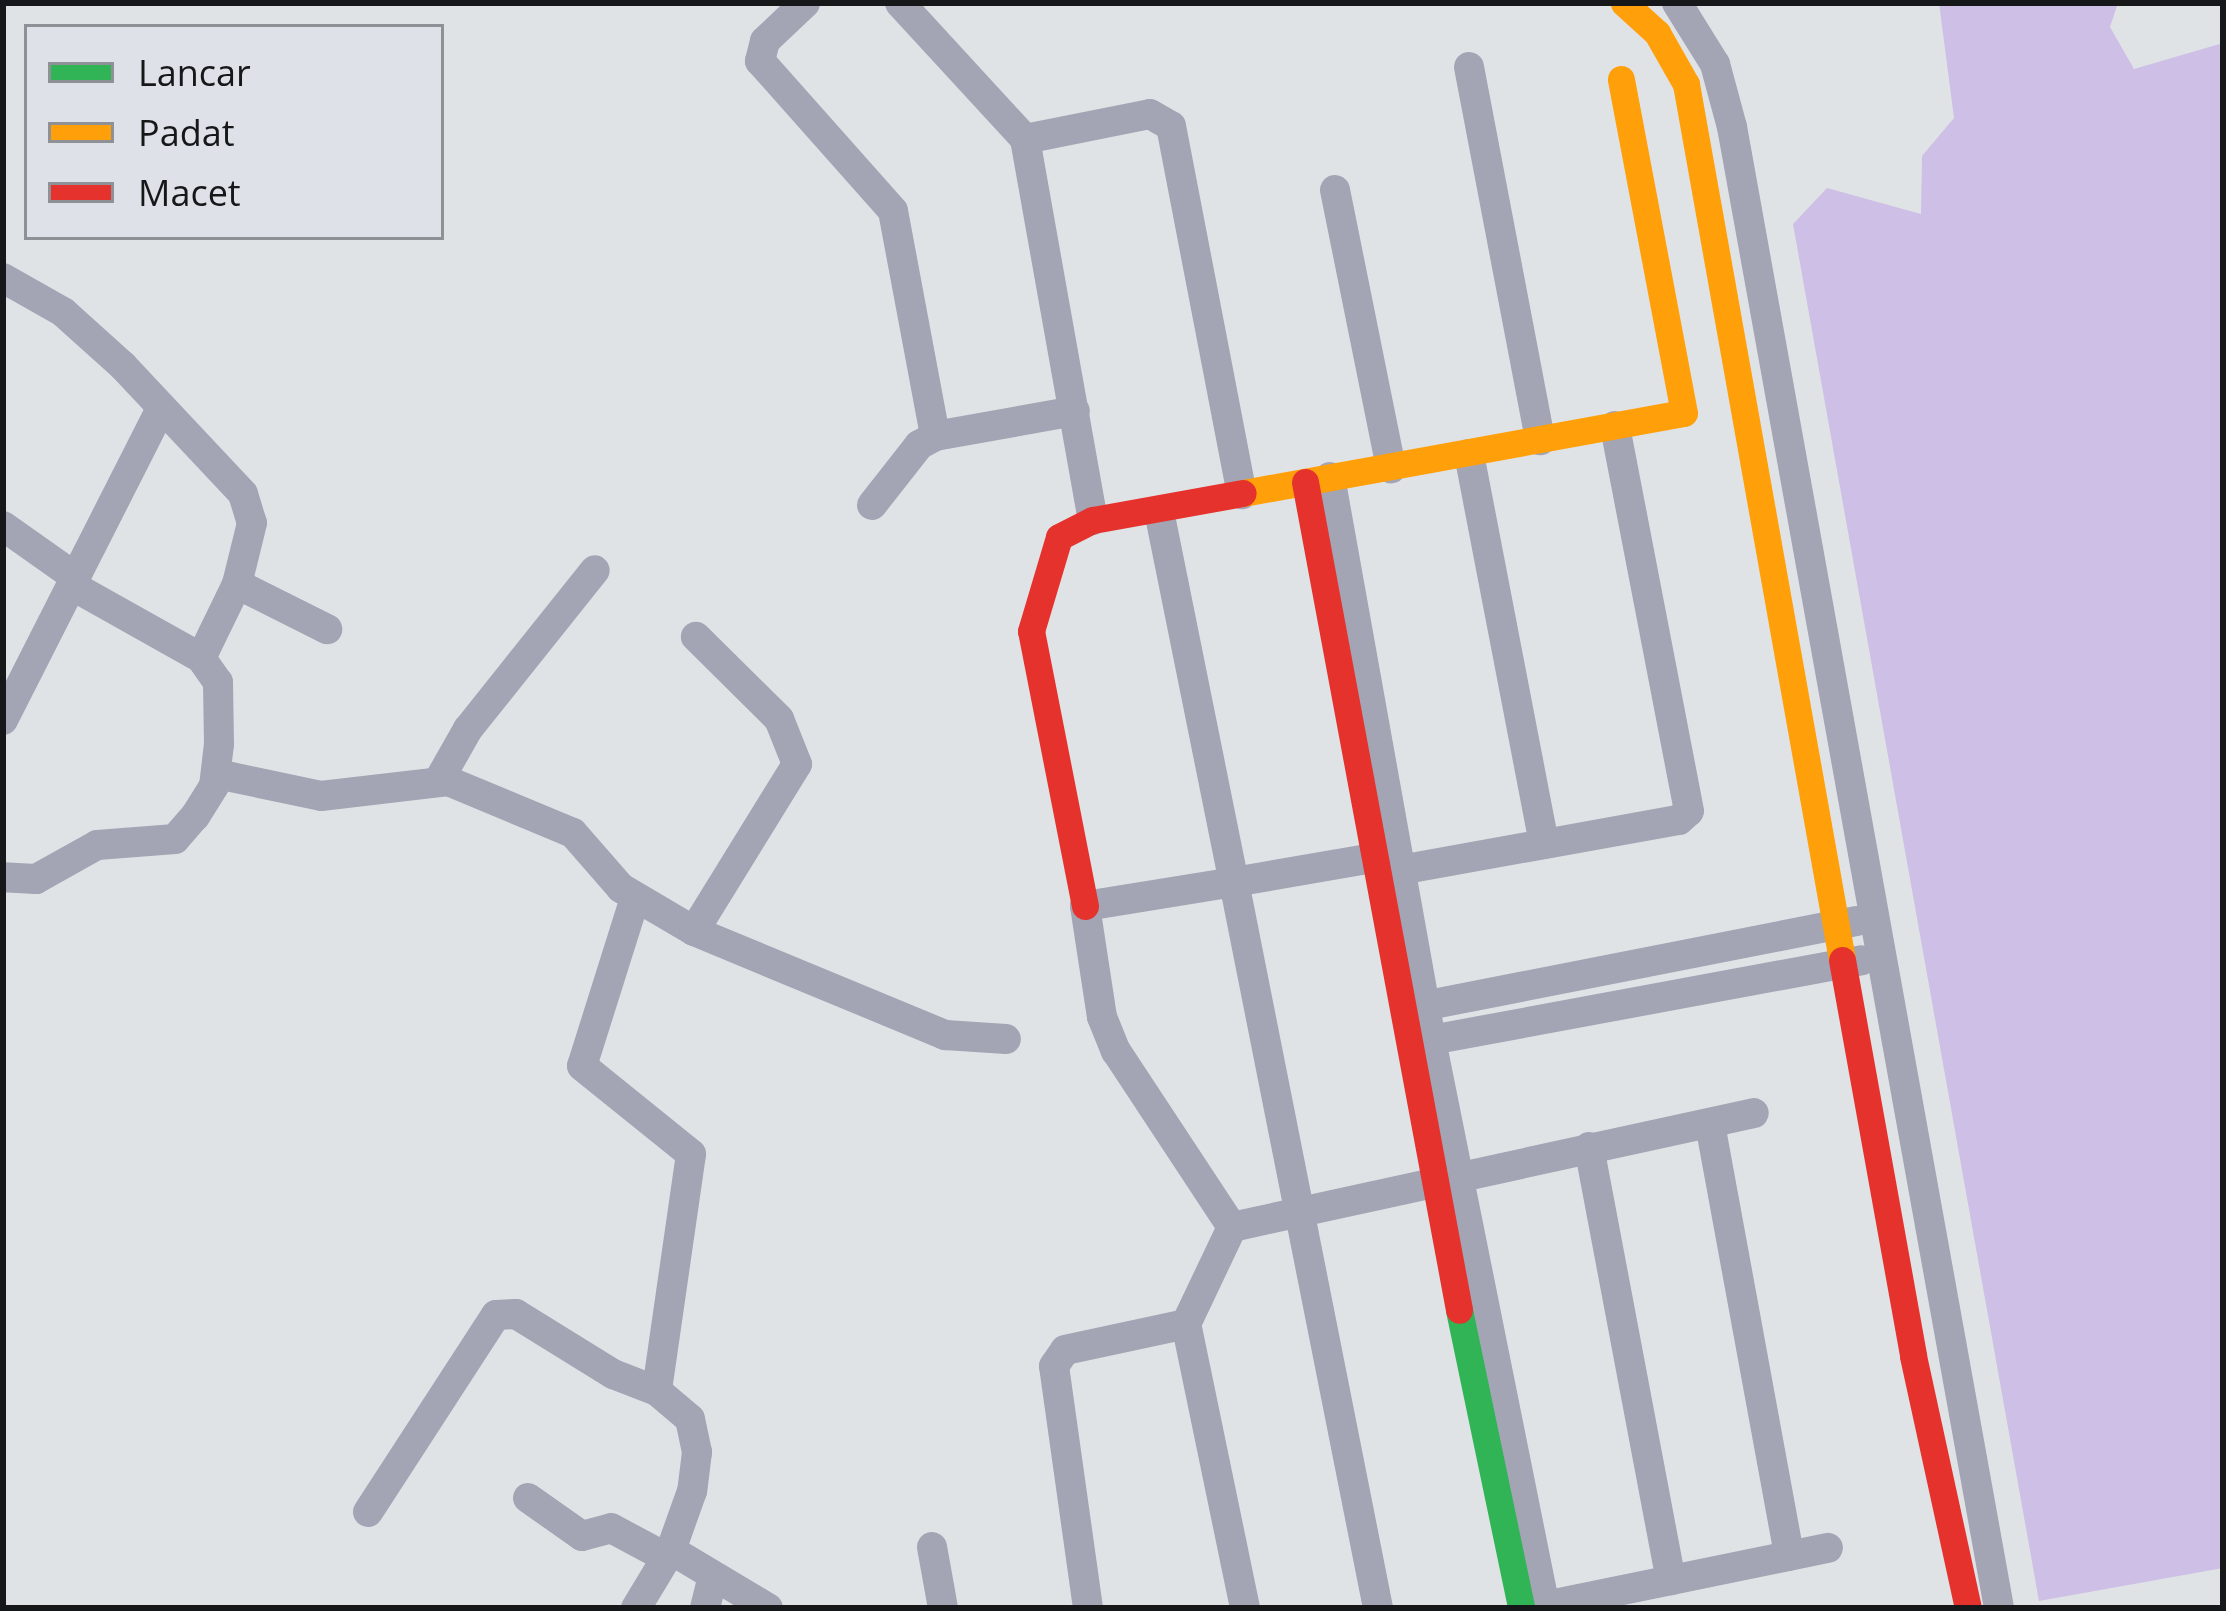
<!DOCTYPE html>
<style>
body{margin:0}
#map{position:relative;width:2226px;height:1611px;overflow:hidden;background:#e0e3e6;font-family:"Open Sans",sans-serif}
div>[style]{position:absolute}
.green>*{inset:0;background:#cdbfe6}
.street>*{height:30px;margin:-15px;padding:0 15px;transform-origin:15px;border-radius:15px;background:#a3a4b4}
.fast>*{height:27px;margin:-13.5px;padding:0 13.5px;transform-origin:13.5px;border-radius:13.5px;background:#30b455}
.slow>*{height:27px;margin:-13.5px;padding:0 13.5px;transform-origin:13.5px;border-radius:13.5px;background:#ff9f0a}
.jam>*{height:27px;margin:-13.5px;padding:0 13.5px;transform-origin:13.5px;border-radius:13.5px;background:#e5322d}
span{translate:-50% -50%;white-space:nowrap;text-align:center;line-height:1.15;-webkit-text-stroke:9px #dee2e8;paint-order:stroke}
.frame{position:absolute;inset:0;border:6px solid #161719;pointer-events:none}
.legend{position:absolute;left:24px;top:24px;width:420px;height:216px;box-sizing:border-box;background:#dee2e8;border:3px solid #8e9195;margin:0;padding:15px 21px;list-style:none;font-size:36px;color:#161719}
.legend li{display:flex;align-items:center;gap:24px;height:60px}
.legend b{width:60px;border:3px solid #8e9195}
</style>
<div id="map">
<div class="green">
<div style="clip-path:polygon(1939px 3px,2118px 3px,2110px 27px,2134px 69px,2223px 43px,2223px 1568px,2039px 1601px,1793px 224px,1827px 188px,1921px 214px,1922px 156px,1954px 118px)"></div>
</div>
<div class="street">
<div style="left:805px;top:3px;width:55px;rotate:136.5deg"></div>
<div style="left:765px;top:41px;width:21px;rotate:104deg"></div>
<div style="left:760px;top:61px;width:200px;rotate:48.4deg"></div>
<div style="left:893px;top:211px;width:229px;rotate:79.4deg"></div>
<div style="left:900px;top:3px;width:185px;rotate:47.4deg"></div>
<div style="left:1025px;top:139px;width:387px;rotate:79.9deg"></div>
<div style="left:1677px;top:3px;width:72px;rotate:58.1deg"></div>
<div style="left:1715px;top:64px;width:65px;rotate:74.9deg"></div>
<div style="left:1732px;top:127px;width:1505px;rotate:79.78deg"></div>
<div style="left:1469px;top:67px;width:380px;rotate:79.2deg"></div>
<div style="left:1025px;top:139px;width:127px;rotate:-11.3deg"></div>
<div style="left:1150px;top:114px;width:24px;rotate:30deg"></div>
<div style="left:1171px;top:126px;width:375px;rotate:79.1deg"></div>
<div style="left:1335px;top:190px;width:284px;rotate:78.6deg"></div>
<div style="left:3px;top:278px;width:69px;rotate:29.5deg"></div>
<div style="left:63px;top:312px;width:81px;rotate:42deg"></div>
<div style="left:123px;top:366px;width:175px;rotate:46.8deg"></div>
<div style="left:243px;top:494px;width:30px;rotate:73deg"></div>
<div style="left:252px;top:523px;width:63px;rotate:103.8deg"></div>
<div style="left:237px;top:584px;width:82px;rotate:115.9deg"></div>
<div style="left:201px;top:658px;width:29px;rotate:55deg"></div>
<div style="left:218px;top:682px;width:62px;rotate:89.1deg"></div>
<div style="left:219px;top:744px;width:42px;rotate:96.8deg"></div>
<div style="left:214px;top:786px;width:36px;rotate:122deg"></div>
<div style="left:195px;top:816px;width:30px;rotate:131deg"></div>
<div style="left:175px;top:839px;width:78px;rotate:175.6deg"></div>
<div style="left:97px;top:845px;width:70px;rotate:150.9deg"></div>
<div style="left:36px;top:879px;width:33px;rotate:-177deg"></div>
<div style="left:1469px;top:454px;width:397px;rotate:79.1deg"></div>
<div style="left:1330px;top:477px;width:572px;rotate:79.83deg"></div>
<div style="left:1431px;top:1040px;width:18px;rotate:174deg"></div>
<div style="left:872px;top:505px;width:76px;rotate:-51.9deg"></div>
<div style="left:919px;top:445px;width:18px;rotate:-29deg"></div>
<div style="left:935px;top:436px;width:142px;rotate:-10.1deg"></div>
<div style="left:1159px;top:511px;width:379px;rotate:78.6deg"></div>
<div style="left:1234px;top:882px;width:151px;rotate:170.8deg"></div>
<div style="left:1085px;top:906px;width:112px;rotate:81.3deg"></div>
<div style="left:1102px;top:1017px;width:37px;rotate:68deg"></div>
<div style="left:1116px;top:1051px;width:211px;rotate:56.6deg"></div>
<div style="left:3px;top:526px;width:88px;rotate:35.3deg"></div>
<div style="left:237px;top:584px;width:101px;rotate:26.6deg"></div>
<div style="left:71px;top:585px;width:149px;rotate:29.3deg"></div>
<div style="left:3px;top:720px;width:347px;rotate:-63.1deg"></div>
<div style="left:217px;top:774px;width:106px;rotate:11.9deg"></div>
<div style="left:321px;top:796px;width:128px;rotate:-6.7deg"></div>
<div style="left:448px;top:781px;width:135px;rotate:22.6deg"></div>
<div style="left:573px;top:833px;width:73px;rotate:48.9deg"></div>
<div style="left:621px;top:888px;width:85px;rotate:30.5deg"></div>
<div style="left:694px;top:931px;width:272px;rotate:22.5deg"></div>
<div style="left:945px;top:1035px;width:61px;rotate:3.8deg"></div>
<div style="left:439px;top:780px;width:59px;rotate:-60.4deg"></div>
<div style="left:468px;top:729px;width:203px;rotate:-51.4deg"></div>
<div style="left:1373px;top:858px;width:141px;rotate:170.2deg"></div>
<div style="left:1234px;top:882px;width:740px;rotate:78.78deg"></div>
<div style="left:1400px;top:870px;width:283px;rotate:-10.2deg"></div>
<div style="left:1679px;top:820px;width:13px;rotate:-42deg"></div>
<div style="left:1689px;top:811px;width:392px;rotate:-100.9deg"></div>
<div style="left:635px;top:898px;width:176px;rotate:107.5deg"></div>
<div style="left:582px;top:1066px;width:140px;rotate:38.9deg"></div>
<div style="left:691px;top:1154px;width:239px;rotate:98.2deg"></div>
<div style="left:694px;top:931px;width:196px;rotate:-58.3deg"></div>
<div style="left:797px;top:764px;width:48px;rotate:-111.8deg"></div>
<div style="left:779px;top:719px;width:117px;rotate:-135.3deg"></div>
<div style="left:1408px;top:1009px;width:457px;rotate:-11.1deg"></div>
<div style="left:1710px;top:1124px;width:439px;rotate:79.6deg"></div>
<div style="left:1589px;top:1147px;width:441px;rotate:79.3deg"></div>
<div style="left:528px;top:1498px;width:66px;rotate:35.1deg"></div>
<div style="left:582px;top:1536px;width:30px;rotate:-15deg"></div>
<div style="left:611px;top:1528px;width:61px;rotate:28.2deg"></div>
<div style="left:368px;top:1512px;width:235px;rotate:-57deg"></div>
<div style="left:496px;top:1315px;width:20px;rotate:-3deg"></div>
<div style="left:516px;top:1314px;width:114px;rotate:31.7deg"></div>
<div style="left:613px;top:1374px;width:47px;rotate:21.1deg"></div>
<div style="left:657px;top:1391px;width:43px;rotate:40.3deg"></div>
<div style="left:690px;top:1419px;width:34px;rotate:78deg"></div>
<div style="left:697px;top:1452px;width:39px;rotate:97deg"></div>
<div style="left:692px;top:1491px;width:63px;rotate:109.6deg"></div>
<div style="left:671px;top:1550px;width:68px;rotate:121.1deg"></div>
<div style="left:932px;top:1547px;width:62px;rotate:79.8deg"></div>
<div style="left:671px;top:1550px;width:113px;rotate:30.9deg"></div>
<div style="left:1545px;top:1607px;width:578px;rotate:-101.37deg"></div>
<div style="left:1431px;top:1040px;width:438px;rotate:-10.5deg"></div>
<div style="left:705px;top:1608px;width:30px;rotate:-76deg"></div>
<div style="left:1088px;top:1608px;width:244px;rotate:-98deg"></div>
<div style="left:1054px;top:1366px;width:19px;rotate:-55deg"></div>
<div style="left:1065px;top:1350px;width:124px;rotate:-12.1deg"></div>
<div style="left:1245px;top:1608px;width:290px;rotate:-101.7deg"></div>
<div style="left:1186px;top:1324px;width:107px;rotate:-64.6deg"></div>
<div style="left:1232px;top:1227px;width:534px;rotate:-12.32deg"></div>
<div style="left:1535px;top:1608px;width:299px;rotate:-11.6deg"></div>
</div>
<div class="fast">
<div style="left:1459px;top:1310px;width:304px;rotate:78.2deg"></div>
</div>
<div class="slow">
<div style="left:1624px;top:3px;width:45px;rotate:42.3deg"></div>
<div style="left:1657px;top:33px;width:59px;rotate:60.4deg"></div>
<div style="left:1686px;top:84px;width:890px;rotate:79.9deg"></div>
<div style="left:1243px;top:493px;width:448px;rotate:-10.3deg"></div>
<div style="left:1684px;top:413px;width:340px;rotate:-100.7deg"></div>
</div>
<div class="jam">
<div style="left:1305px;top:482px;width:842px;rotate:79.46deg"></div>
<div style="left:1085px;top:906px;width:280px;rotate:-101.1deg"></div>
<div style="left:1031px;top:631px;width:98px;rotate:-73.4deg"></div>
<div style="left:1059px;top:537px;width:38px;rotate:-27deg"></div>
<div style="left:1093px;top:520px;width:152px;rotate:-10.2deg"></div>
<div style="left:1842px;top:960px;width:402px;rotate:79.8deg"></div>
<div style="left:1913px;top:1356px;width:258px;rotate:77.7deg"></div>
</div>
<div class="frame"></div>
<ul class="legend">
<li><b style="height:15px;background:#30b455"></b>Lancar</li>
<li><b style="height:15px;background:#ff9f0a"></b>Padat</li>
<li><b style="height:15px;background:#e5322d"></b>Macet</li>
</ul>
</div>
